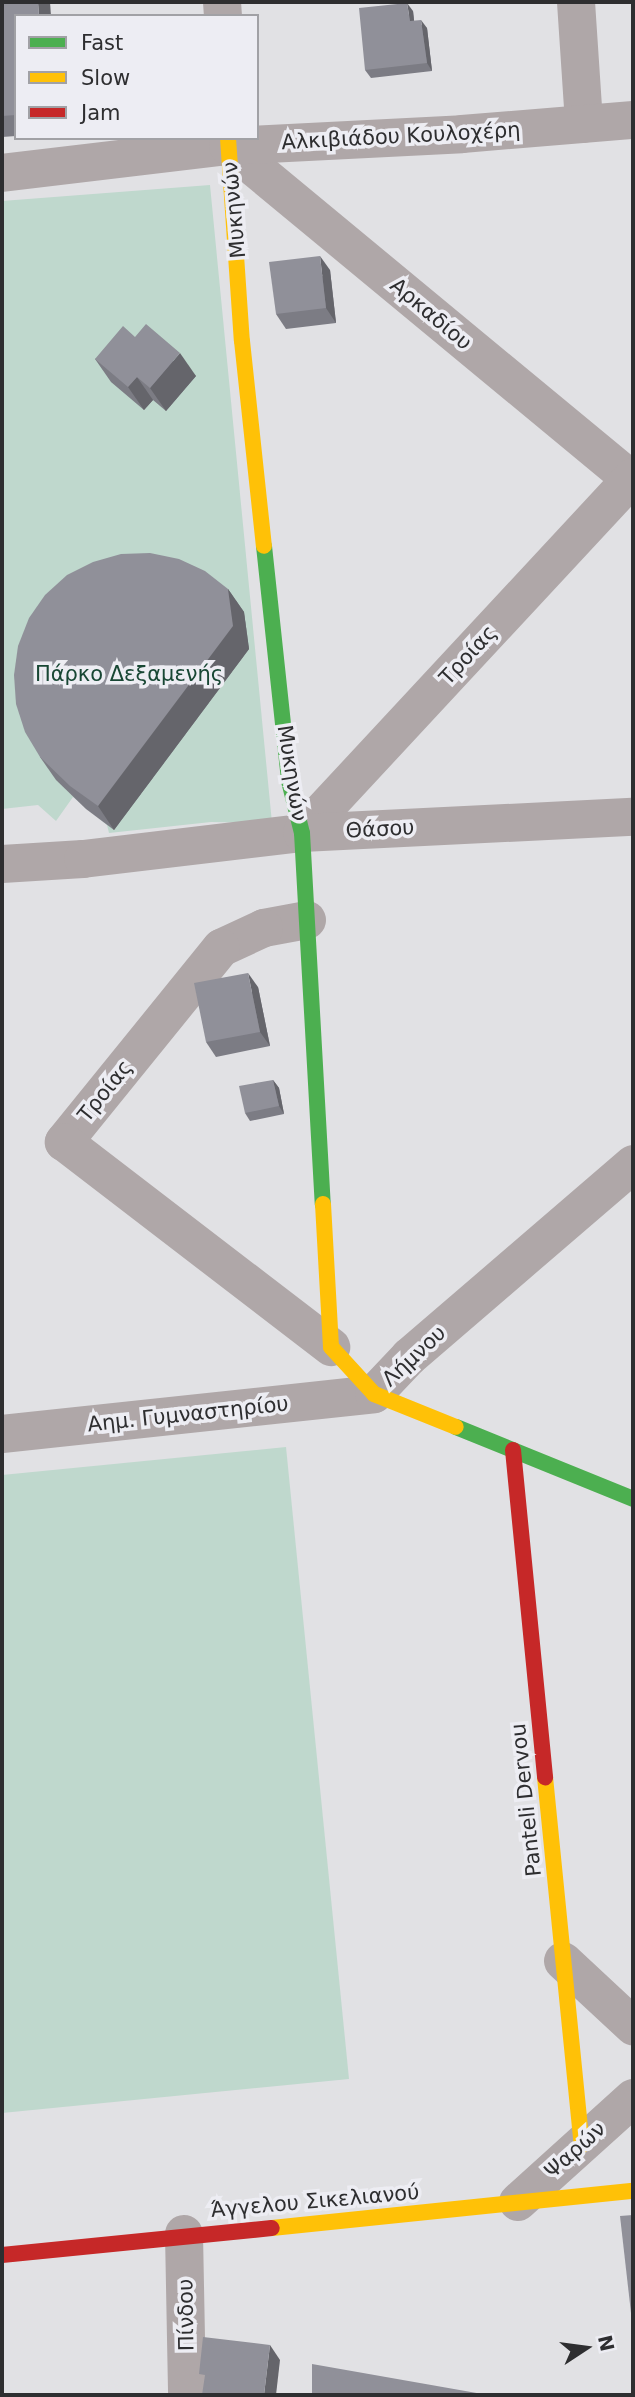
<!DOCTYPE html>
<meta charset="utf-8">
<style>
body{margin:0}
#map{position:relative;width:635px;height:2397px;overflow:hidden;background:#e1e1e4;font-family:"DejaVu Sans",sans-serif}
div>[style]{position:absolute}
.green>*{inset:0;background:#bfd8cd}
.street>*{height:38px;margin:-19px;padding:0 19px;transform-origin:19px;border-radius:19px;background:#afa7a8}
.fast>*{height:16px;margin:-8px;padding:0 8px;transform-origin:8px;border-radius:8px;background:#4caf50}
.slow>*{height:16px;margin:-8px;padding:0 8px;transform-origin:8px;border-radius:8px;background:#ffc107}
.jam>*{height:16px;margin:-8px;padding:0 8px;transform-origin:8px;border-radius:8px;background:#c62828}
.wall>*{inset:0;background:#7c7c84}
.shaded-wall>*{inset:0;background:#65656b}
.building>*{inset:0;background:#909099}
span{translate:-50% -50%;white-space:nowrap;text-align:center;line-height:1.15;-webkit-text-stroke:7px #ededf3;paint-order:stroke}
.street-label{font-size:21px;color:#2e2e30}
.park-label{font-size:21px;color:#184734}
.frame{position:absolute;inset:0;border:4px solid #2e2e30;pointer-events:none}
.legend{position:absolute;left:14px;top:14px;width:245px;height:126px;box-sizing:border-box;background:#ededf3;border:2px solid #a1a1a5;margin:0;padding:9px 12px;list-style:none;font-size:21px;color:#2e2e30}
.legend li{display:flex;align-items:center;gap:14px;height:35px}
.legend b{width:35px;border:2px solid #a1a1a5}
.north{position:absolute;left:551px;top:2313px;width:70px;height:70px;-webkit-text-stroke:5px #ededf3;paint-order:stroke;rotate:77deg;font-size:19px;font-weight:700;line-height:28px;text-align:center;color:#2e2e30}
.north::after{content:'';display:block;margin:auto;width:24px;height:32px;background:#2e2e30;clip-path:polygon(50% 0,100% 100%,50% 72%,0 100%)}
</style>
<div id="map">
<div class="green">
<div style="clip-path:polygon(210px 185px,272px 823px,211px 822px,109px 833px,107px 825px,73px 797px,56px 821px,38px 805px,2px 809px,2px 201px)"></div>
<div style="clip-path:polygon(286px 1447px,349px 2079px,2px 2113px,2px 1475px)"></div>
</div>
<div class="street">
<div style="left:222px;top:2px;width:14px;rotate:86deg"></div>
<div style="left:576px;top:2px;width:122px;rotate:86.2deg"></div>
<div style="left:228px;top:146px;width:526px;rotate:39.6deg"></div>
<div style="left:2px;top:173px;width:228px;rotate:-6.8deg"></div>
<div style="left:228px;top:146px;width:234px;rotate:-2.9deg"></div>
<div style="left:462px;top:134px;width:172px;rotate:-4.7deg"></div>
<div style="left:302px;top:833px;width:486px;rotate:-47.1deg"></div>
<div style="left:2px;top:864px;width:81px;rotate:-3.5deg"></div>
<div style="left:83px;top:859px;width:221px;rotate:-6.8deg"></div>
<div style="left:302px;top:833px;width:331px;rotate:-2.8deg"></div>
<div style="left:307px;top:920px;width:44px;rotate:169.5deg"></div>
<div style="left:264px;top:928px;width:47px;rotate:155.1deg"></div>
<div style="left:221px;top:948px;width:250px;rotate:129deg"></div>
<div style="left:64px;top:1142px;width:337px;rotate:37.5deg"></div>
<div style="left:2px;top:1434px;width:374px;rotate:-6.1deg"></div>
<div style="left:374px;top:1394px;width:51px;rotate:-46.6deg"></div>
<div style="left:409px;top:1357px;width:296px;rotate:-40.7deg"></div>
<div style="left:563px;top:1961px;width:96px;rotate:42.9deg"></div>
<div style="left:518px;top:2202px;width:155px;rotate:-42.1deg"></div>
<div style="left:184px;top:2234px;width:161px;rotate:88.9deg"></div>
</div>
<div class="fast">
<div style="left:264px;top:546px;width:236px;rotate:83.9deg"></div>
<div style="left:289px;top:781px;width:54px;rotate:76deg"></div>
<div style="left:302px;top:833px;width:372px;rotate:86.8deg"></div>
<div style="left:456px;top:1427px;width:191px;rotate:22.1deg"></div>
</div>
<div class="slow">
<div style="left:228px;top:138px;width:203px;rotate:86.1deg"></div>
<div style="left:242px;top:341px;width:206px;rotate:83.9deg"></div>
<div style="left:323px;top:1204px;width:143px;rotate:86.8deg"></div>
<div style="left:331px;top:1347px;width:64px;rotate:47.5deg"></div>
<div style="left:374px;top:1394px;width:88px;rotate:21.9deg"></div>
<div style="left:545px;top:1777px;width:370px;rotate:84.3deg"></div>
<div style="left:272px;top:2228px;width:363px;rotate:-5.9deg"></div>
</div>
<div class="jam">
<div style="left:513px;top:1450px;width:329px;rotate:84.4deg"></div>
<div style="left:2px;top:2255px;width:271px;rotate:-5.7deg"></div>
</div>
<div class="wall">
<div style="clip-path:polygon(2px 2px,16px 16px,16px 136px,2px 137px)"></div>
<div style="clip-path:polygon(413px 11px,414px 21px,427px 28px,432px 71px,371px 78px,365px 70px)"></div>
<div style="clip-path:polygon(330px 270px,336px 323px,286px 329px,276px 314px)"></div>
<div style="clip-path:polygon(135px 337px,196px 376px,166px 411px,153px 400px,144px 410px,111px 382px,95px 359px)"></div>
<div style="clip-path:polygon(228px 589px,244px 612px,249px 649px,114px 830px,86px 809px,56px 780px,40px 757px)"></div>
<div style="clip-path:polygon(258px 987px,270px 1046px,216px 1057px,206px 1042px)"></div>
<div style="clip-path:polygon(273px 1080px,279px 1088px,284px 1114px,250px 1121px,245px 1113px)"></div>
</div>
<div class="shaded-wall">
<div style="clip-path:polygon(38px 2px,50px 2px,51px 16px,39px 16px)"></div>
<div style="clip-path:polygon(407px 3px,413px 11px,415px 29px,410px 21px)"></div>
<div style="clip-path:polygon(421px 20px,427px 28px,432px 71px,427px 63px)"></div>
<div style="clip-path:polygon(320px 256px,330px 270px,336px 323px,326px 308px)"></div>
<div style="clip-path:polygon(180px 353px,196px 376px,166px 411px,150px 388px)"></div>
<div style="clip-path:polygon(137px 377px,153px 400px,144px 410px,128px 387px)"></div>
<div style="clip-path:polygon(228px 589px,244px 612px,249px 649px,114px 830px,98px 806px)"></div>
<div style="clip-path:polygon(248px 973px,258px 987px,270px 1046px,260px 1032px)"></div>
<div style="clip-path:polygon(273px 1080px,279px 1088px,284px 1114px,279px 1106px)"></div>
<div style="clip-path:polygon(270px 2345px,280px 2360px,276px 2395px,264px 2395px)"></div>
</div>
<div class="building">
<div style="clip-path:polygon(2px 2px,38px 2px,39px 16px,16px 16px,16px 115px,2px 116px)"></div>
<div style="clip-path:polygon(407px 3px,410px 21px,421px 20px,427px 63px,365px 70px,359px 8px)"></div>
<div style="clip-path:polygon(320px 256px,326px 308px,276px 314px,269px 262px)"></div>
<div style="clip-path:polygon(146px 324px,180px 353px,150px 388px,137px 377px,128px 387px,95px 359px,123px 326px,135px 337px)"></div>
<div style="clip-path:polygon(150px 553px,179px 559px,205px 571px,228px 589px,233px 626px,98px 806px,70px 786px,40px 757px,25px 732px,16px 704px,14px 675px,18px 646px,29px 618px,45px 595px,67px 575px,93px 562px,121px 554px)"></div>
<div style="clip-path:polygon(248px 973px,260px 1032px,206px 1042px,194px 983px)"></div>
<div style="clip-path:polygon(273px 1080px,279px 1106px,245px 1113px,239px 1086px)"></div>
<div style="clip-path:polygon(633px 2215px,633px 2313px,631px 2313px,620px 2216px)"></div>
<div style="clip-path:polygon(203px 2337px,270px 2345px,264px 2395px,202px 2395px,205px 2375px,199px 2374px)"></div>
<div style="clip-path:polygon(312px 2364px,488px 2395px,312px 2395px)"></div>
</div>
<div class="street-label">
<span style="left:401px;top:136px;rotate:-3deg">Αλκιβιάδου Κουλοχέρη</span>
<span style="left:234px;top:210px;rotate:-95deg">Μυκηνών</span>
<span style="left:431px;top:314px;rotate:40deg">Αρκαδίου</span>
<span style="left:468px;top:655px;rotate:-47deg">Τροίας</span>
<span style="left:292px;top:773px;rotate:81deg">Μυκηνών</span>
<span style="left:380px;top:829px;rotate:-3deg">Θάσου</span>
<span style="left:105px;top:1091px;rotate:-51deg">Τροίας</span>
<span style="left:414px;top:1356px;rotate:-43deg">Λήμνου</span>
<span style="left:188px;top:1414px;rotate:-6deg">Αημ. Γυμναστηρίου</span>
<span style="left:526px;top:1800px;rotate:-96deg">Panteli Dervou</span>
<span style="left:575px;top:2150px;rotate:-42deg">Ψαρών</span>
<span style="left:315px;top:2201px;rotate:-5deg">Άγγελου Σικελιανού</span>
<span style="left:186px;top:2315px;rotate:-91deg">Πίνδου</span>
</div>
<div class="park-label">
<span style="left:129px;top:674px">Πάρκο Δεξαμενής</span>
</div>
<div class="frame"></div>
<ul class="legend">
<li><b style="height:9px;background:#4caf50"></b>Fast</li>
<li><b style="height:9px;background:#ffc107"></b>Slow</li>
<li><b style="height:9px;background:#c62828"></b>Jam</li>
</ul>
<div class="north">N</div>
</div>
